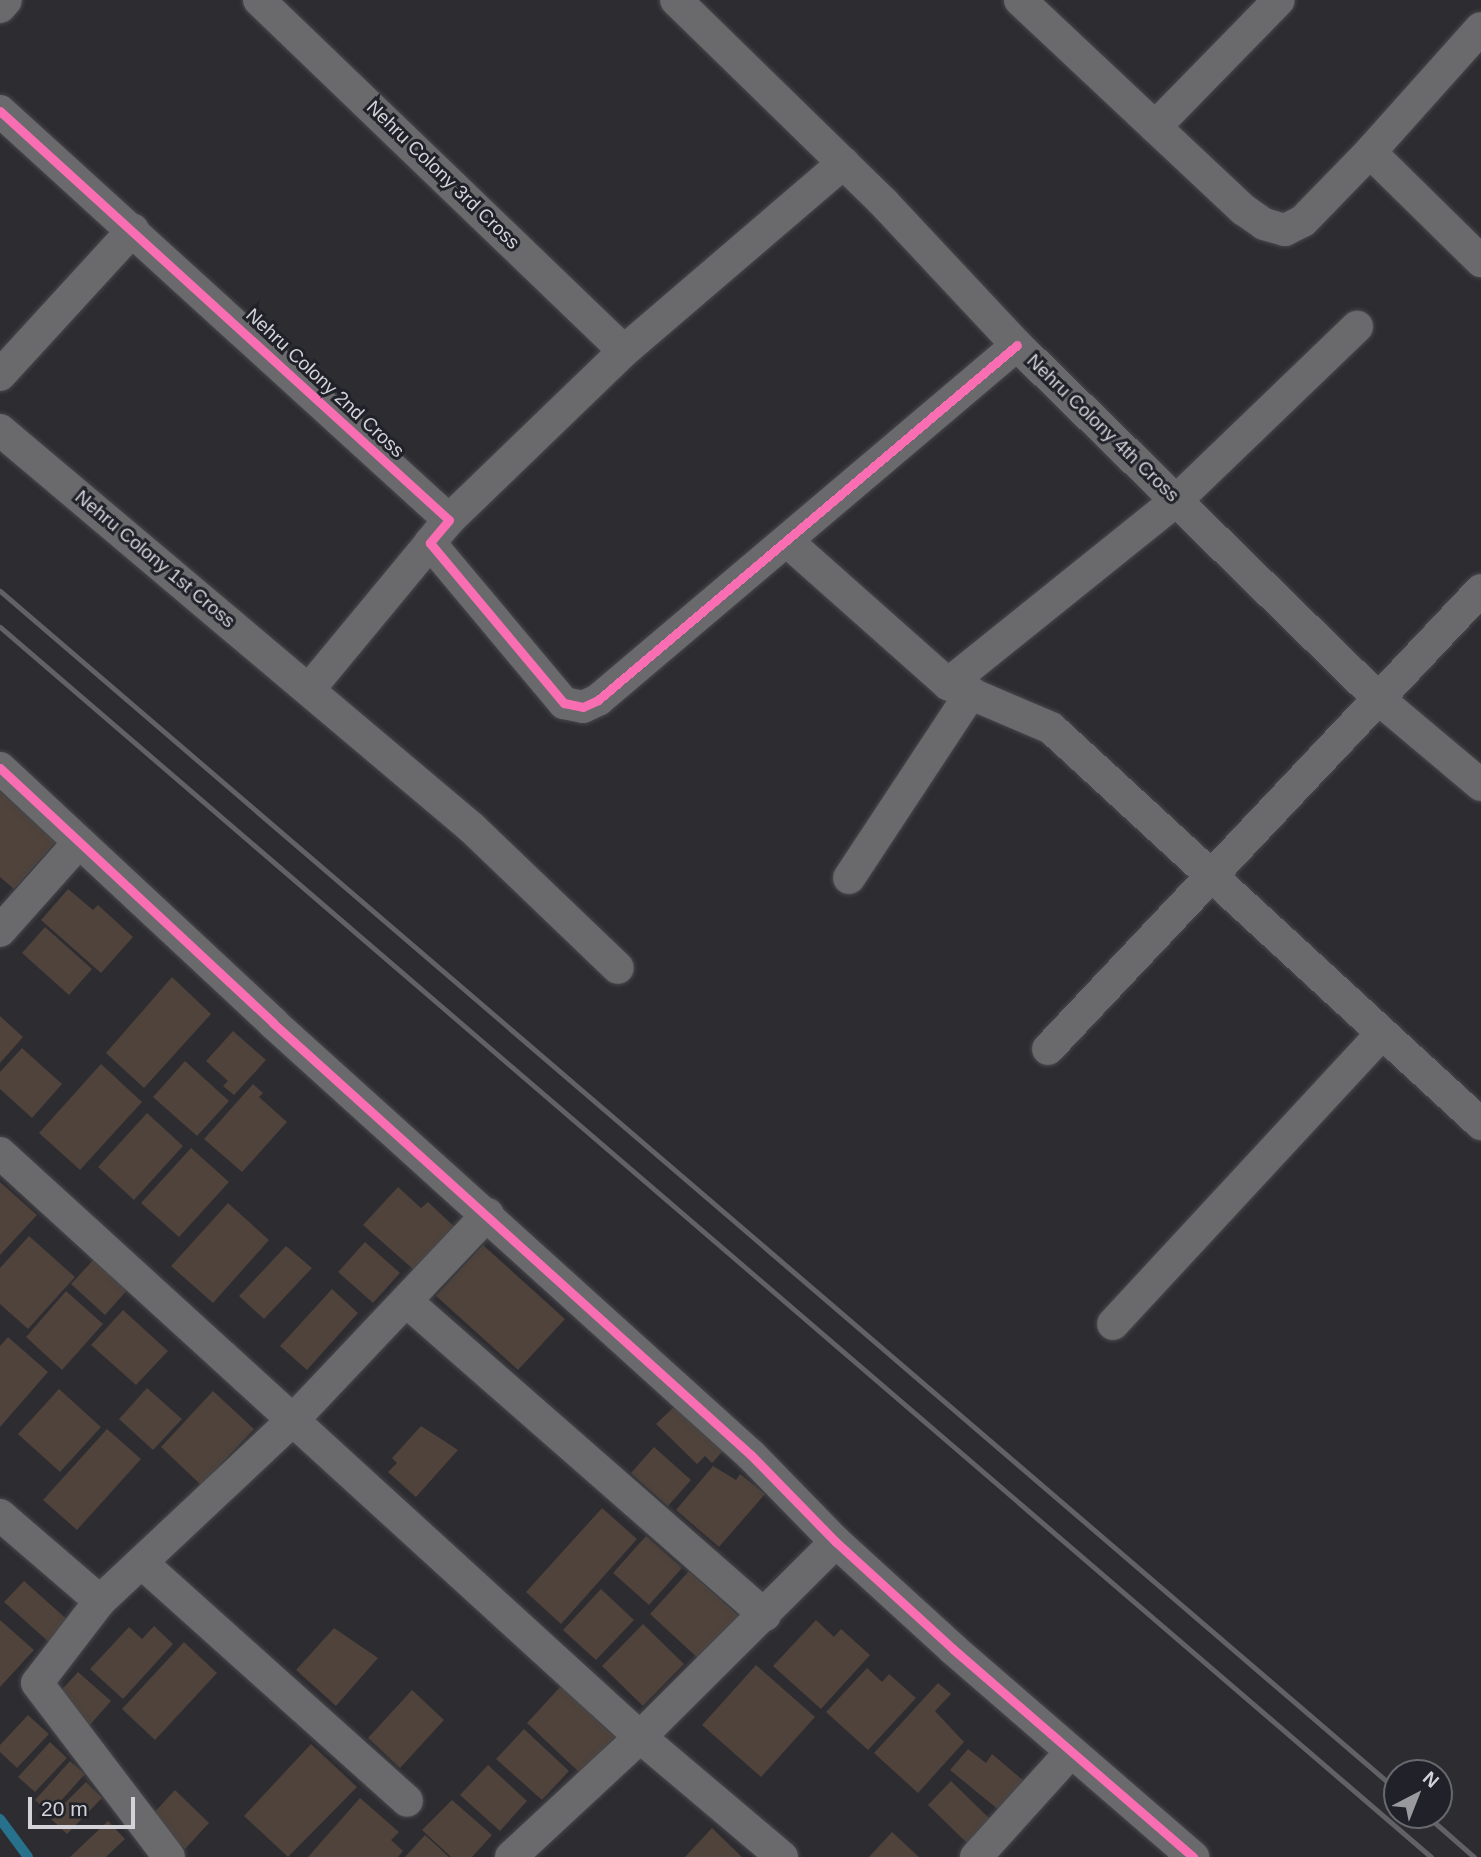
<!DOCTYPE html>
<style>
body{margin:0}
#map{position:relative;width:1481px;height:1857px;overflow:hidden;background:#2c2c31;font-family:Arial,sans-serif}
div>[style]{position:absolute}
.stream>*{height:10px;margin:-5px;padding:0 5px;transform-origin:5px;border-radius:5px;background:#27718c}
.building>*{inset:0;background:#4f433b}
.roads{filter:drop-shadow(0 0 2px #47474b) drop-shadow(0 0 2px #47474b)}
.minor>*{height:32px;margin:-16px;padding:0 16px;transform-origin:16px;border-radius:16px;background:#6a6a6d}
.rail>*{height:5px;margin:-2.5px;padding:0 2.5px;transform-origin:2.5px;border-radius:2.5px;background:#626266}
.cycleway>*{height:9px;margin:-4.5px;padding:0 4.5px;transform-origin:4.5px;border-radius:4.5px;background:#f96db3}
span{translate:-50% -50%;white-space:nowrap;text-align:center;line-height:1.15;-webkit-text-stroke:6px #202129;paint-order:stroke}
.street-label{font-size:19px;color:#d3d3d9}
.north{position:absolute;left:1383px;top:1759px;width:70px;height:70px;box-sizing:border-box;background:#202129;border:2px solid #68686f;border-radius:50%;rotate:42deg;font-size:19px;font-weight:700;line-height:28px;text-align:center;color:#d3d3d9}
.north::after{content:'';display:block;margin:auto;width:24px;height:32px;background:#99999e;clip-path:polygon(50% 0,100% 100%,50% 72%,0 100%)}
.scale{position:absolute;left:28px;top:1797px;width:107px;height:32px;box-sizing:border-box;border:4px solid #d3d3d9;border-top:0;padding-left:9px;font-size:21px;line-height:24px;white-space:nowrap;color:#d3d3d9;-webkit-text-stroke:5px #202129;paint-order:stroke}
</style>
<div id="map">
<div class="stream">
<div style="left:0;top:1819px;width:47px;rotate:53.6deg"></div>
</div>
<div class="building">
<div style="clip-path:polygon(0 791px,56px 842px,14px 889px,0 877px)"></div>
<div style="clip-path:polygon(68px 889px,93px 910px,98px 905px,133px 937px,101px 973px,41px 920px)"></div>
<div style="clip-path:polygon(45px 927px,92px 969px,69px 995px,22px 953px)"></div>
<div style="clip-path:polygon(172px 977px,211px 1014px,144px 1088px,106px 1053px)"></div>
<div style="clip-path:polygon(0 1016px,23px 1037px,0 1063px)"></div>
<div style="clip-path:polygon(233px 1031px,266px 1060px,234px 1095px,223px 1086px,228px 1081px,206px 1061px)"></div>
<div style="clip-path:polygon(22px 1048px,62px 1084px,32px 1118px,0 1089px,0 1072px)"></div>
<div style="clip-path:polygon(185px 1061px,229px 1101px,197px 1136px,153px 1097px)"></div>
<div style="clip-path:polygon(101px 1064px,142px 1102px,80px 1170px,39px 1133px)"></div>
<div style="clip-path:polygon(253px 1084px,263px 1093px,259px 1097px,287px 1122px,242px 1172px,204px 1139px)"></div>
<div style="clip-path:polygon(147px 1113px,183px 1146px,134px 1200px,98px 1167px)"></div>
<div style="clip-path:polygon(191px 1148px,229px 1182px,179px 1237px,141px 1203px)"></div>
<div style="clip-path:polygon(0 1182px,37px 1215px,0 1255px)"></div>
<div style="clip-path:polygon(398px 1187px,421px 1208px,428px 1202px,463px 1235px,422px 1277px,363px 1225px)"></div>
<div style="clip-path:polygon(228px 1203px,269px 1240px,213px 1303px,171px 1266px)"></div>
<div style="clip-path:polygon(29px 1236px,75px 1277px,28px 1329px,0 1304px,0 1268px)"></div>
<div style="clip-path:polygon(365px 1242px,400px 1273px,373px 1303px,338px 1272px)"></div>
<div style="clip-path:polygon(483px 1245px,565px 1319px,518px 1370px,436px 1296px)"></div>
<div style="clip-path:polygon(286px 1246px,312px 1268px,264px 1319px,239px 1296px)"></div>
<div style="clip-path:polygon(96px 1257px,130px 1287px,105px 1315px,71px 1284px)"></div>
<div style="clip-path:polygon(332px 1289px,358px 1313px,307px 1370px,280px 1346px)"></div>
<div style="clip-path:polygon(66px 1291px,103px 1324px,62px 1370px,26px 1337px)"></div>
<div style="clip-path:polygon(123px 1310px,168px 1351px,136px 1385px,91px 1345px)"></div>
<div style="clip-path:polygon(8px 1337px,48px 1372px,0 1427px,0 1346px)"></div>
<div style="clip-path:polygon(147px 1388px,182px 1419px,153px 1450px,119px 1419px)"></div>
<div style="clip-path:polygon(59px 1389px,101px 1427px,60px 1472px,18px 1434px)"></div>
<div style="clip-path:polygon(213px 1391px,254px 1429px,201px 1485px,161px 1447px)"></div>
<div style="clip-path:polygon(675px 1406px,723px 1451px,712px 1463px,705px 1456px,697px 1464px,656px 1424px)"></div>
<div style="clip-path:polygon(421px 1426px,458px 1450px,416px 1497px,388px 1472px,397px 1463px,392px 1458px)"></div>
<div style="clip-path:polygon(107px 1429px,141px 1459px,77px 1530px,43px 1500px)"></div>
<div style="clip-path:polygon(654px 1447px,691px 1480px,668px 1506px,631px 1473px)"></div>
<div style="clip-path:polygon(713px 1466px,736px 1480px,740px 1474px,765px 1494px,719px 1547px,676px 1510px)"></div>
<div style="clip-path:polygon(602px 1508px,637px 1539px,561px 1624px,526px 1592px)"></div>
<div style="clip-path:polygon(646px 1536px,682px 1568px,649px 1605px,613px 1573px)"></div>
<div style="clip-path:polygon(689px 1571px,740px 1617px,701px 1661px,650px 1614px)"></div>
<div style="clip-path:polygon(24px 1581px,70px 1622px,51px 1644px,4px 1602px)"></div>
<div style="clip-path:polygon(601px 1589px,634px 1620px,596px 1660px,563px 1630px)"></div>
<div style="clip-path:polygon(0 1620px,34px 1650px,0 1687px)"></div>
<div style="clip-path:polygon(816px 1620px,834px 1637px,841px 1629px,870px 1655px,821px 1709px,773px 1666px)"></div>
<div style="clip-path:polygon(643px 1624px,684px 1664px,643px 1706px,602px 1666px)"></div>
<div style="clip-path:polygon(154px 1626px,173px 1644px,123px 1699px,90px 1669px,129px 1627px,142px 1639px)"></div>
<div style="clip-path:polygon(334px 1628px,378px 1658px,336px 1706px,296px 1670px)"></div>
<div style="clip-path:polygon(184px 1642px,217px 1673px,155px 1740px,122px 1709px)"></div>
<div style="clip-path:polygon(756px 1665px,815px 1717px,761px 1777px,702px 1725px)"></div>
<div style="clip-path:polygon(867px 1668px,882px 1682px,889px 1674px,916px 1698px,868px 1750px,826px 1712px)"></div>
<div style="clip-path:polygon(78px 1672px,111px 1701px,89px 1726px,56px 1696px)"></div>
<div style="clip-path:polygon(938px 1683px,951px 1694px,935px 1711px,964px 1742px,918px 1793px,874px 1753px)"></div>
<div style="clip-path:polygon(561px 1686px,615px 1737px,580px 1773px,527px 1723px)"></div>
<div style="clip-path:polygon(412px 1690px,444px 1720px,400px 1768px,368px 1738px)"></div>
<div style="clip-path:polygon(28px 1715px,49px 1734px,17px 1768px,0 1752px,0 1745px)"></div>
<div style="clip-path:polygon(524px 1729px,569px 1771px,542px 1800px,496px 1759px)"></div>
<div style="clip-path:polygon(50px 1742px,67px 1758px,35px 1792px,18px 1777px)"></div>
<div style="clip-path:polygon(311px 1744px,357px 1787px,288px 1857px,244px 1816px)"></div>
<div style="clip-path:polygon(968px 1749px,986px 1763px,992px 1754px,1024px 1781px,1000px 1811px,950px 1770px)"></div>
<div style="clip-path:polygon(70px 1761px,85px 1774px,50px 1813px,35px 1800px)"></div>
<div style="clip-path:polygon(488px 1765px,527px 1801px,500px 1831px,460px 1795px)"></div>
<div style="clip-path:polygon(951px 1781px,991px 1820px,968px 1844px,928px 1805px)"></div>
<div style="clip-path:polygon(86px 1782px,102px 1798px,67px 1834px,50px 1818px)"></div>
<div style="clip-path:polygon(175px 1790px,209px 1823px,185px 1849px,150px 1817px)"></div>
<div style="clip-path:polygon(360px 1798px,399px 1832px,391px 1840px,403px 1851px,398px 1857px,308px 1857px)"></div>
<div style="clip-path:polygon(452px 1800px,492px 1835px,472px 1857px,451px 1857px,422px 1830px)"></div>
<div style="clip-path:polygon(108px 1821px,125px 1839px,106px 1857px,70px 1857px)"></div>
<div style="clip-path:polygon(712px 1828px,742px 1857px,685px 1857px)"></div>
<div style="clip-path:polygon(892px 1832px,919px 1857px,869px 1857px)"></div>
<div style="clip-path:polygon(425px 1835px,449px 1857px,405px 1857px)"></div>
</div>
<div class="roads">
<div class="minor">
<div style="left:259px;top:0;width:506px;rotate:43.88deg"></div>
<div style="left:676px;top:0;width:291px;rotate:44.3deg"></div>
<div style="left:884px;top:203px;width:195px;rotate:46.9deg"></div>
<div style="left:1017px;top:345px;width:508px;rotate:44.36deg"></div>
<div style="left:1380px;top:700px;width:132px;rotate:40.1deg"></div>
<div style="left:1020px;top:0;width:307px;rotate:43.2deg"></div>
<div style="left:1244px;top:210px;width:24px;rotate:35deg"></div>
<div style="left:1264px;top:224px;width:22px;rotate:16deg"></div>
<div style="left:1285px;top:230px;width:20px;rotate:-27deg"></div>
<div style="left:1303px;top:221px;width:96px;rotate:-45.8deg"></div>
<div style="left:1370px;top:152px;width:166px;rotate:-48.2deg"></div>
<div style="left:0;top:7px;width:9px;rotate:-49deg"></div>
<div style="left:0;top:111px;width:607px;rotate:42.33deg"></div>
<div style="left:449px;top:520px;width:30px;rotate:130deg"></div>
<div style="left:430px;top:543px;width:209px;rotate:50.1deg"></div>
<div style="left:564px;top:703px;width:19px;rotate:12deg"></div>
<div style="left:583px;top:707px;width:17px;rotate:-25deg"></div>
<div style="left:598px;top:700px;width:549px;rotate:-40.27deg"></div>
<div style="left:1155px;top:127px;width:177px;rotate:-45.7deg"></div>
<div style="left:1370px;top:152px;width:156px;rotate:44.5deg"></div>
<div style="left:0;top:375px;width:197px;rotate:-47.5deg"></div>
<div style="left:0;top:430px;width:617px;rotate:40.14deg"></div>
<div style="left:472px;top:828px;width:202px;rotate:43.8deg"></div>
<div style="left:449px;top:520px;width:243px;rotate:-44deg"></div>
<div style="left:624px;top:351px;width:289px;rotate:-40.6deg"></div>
<div style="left:788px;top:542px;width:214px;rotate:41.6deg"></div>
<div style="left:948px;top:684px;width:112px;rotate:23.1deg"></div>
<div style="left:1051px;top:728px;width:585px;rotate:42.64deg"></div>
<div style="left:948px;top:684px;width:294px;rotate:-38.8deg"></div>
<div style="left:1177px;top:500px;width:250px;rotate:-43.9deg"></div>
<div style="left:311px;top:687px;width:187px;rotate:-50.4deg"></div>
<div style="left:0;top:768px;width:374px;rotate:43deg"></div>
<div style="left:273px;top:1023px;width:644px;rotate:42.11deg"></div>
<div style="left:751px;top:1455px;width:122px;rotate:45.7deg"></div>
<div style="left:836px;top:1542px;width:159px;rotate:42.4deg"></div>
<div style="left:953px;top:1649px;width:318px;rotate:40.9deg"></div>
<div style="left:849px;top:878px;width:222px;rotate:-56.6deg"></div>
<div style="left:0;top:931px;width:119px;rotate:-48.4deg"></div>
<div style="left:1048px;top:1049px;width:631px;rotate:-46.67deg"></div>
<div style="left:0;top:1153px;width:866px;rotate:42.38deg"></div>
<div style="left:640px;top:1737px;width:186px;rotate:40.2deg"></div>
<div style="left:406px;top:1301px;width:477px;rotate:41.2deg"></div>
<div style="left:1113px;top:1324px;width:394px;rotate:-47.2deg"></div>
<div style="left:0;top:1515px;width:132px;rotate:40.7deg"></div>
<div style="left:100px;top:1601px;width:266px;rotate:-43.2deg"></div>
<div style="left:294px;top:1419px;width:282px;rotate:-46.6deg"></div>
<div style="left:142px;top:1563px;width:356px;rotate:41.9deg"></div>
<div style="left:100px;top:1601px;width:103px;rotate:127.5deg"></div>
<div style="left:37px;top:1683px;width:218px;rotate:52.8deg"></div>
<div style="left:511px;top:1857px;width:176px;rotate:-42.9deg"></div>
<div style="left:640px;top:1737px;width:276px;rotate:-44.9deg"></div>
<div style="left:976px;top:1857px;width:140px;rotate:-47.9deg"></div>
</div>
</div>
<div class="rail">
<div style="left:0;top:591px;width:1841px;rotate:40.64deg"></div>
<div style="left:0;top:627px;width:1887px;rotate:40.68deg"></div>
<div style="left:1426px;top:1815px;width:64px;rotate:41.2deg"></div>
</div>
<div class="cycleway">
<div style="left:0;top:111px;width:607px;rotate:42.33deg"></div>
<div style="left:449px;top:520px;width:30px;rotate:130deg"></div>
<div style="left:430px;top:543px;width:209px;rotate:50.1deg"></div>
<div style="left:564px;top:703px;width:19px;rotate:12deg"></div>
<div style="left:583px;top:707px;width:17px;rotate:-25deg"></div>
<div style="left:598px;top:700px;width:549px;rotate:-40.27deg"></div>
<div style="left:0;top:768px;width:374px;rotate:43deg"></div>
<div style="left:273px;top:1023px;width:644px;rotate:42.11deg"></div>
<div style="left:751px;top:1455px;width:122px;rotate:45.7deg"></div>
<div style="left:836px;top:1542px;width:159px;rotate:42.4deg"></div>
<div style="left:953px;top:1649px;width:318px;rotate:40.9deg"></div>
</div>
<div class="street-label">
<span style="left:443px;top:175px;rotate:44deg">Nehru Colony 3rd Cross</span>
<span style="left:325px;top:383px;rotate:43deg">Nehru Colony 2nd Cross</span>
<span style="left:1103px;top:428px;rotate:44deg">Nehru Colony 4th Cross</span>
<span style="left:155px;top:559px;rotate:40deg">Nehru Colony 1st Cross</span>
</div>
<div class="north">N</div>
<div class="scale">20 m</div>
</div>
